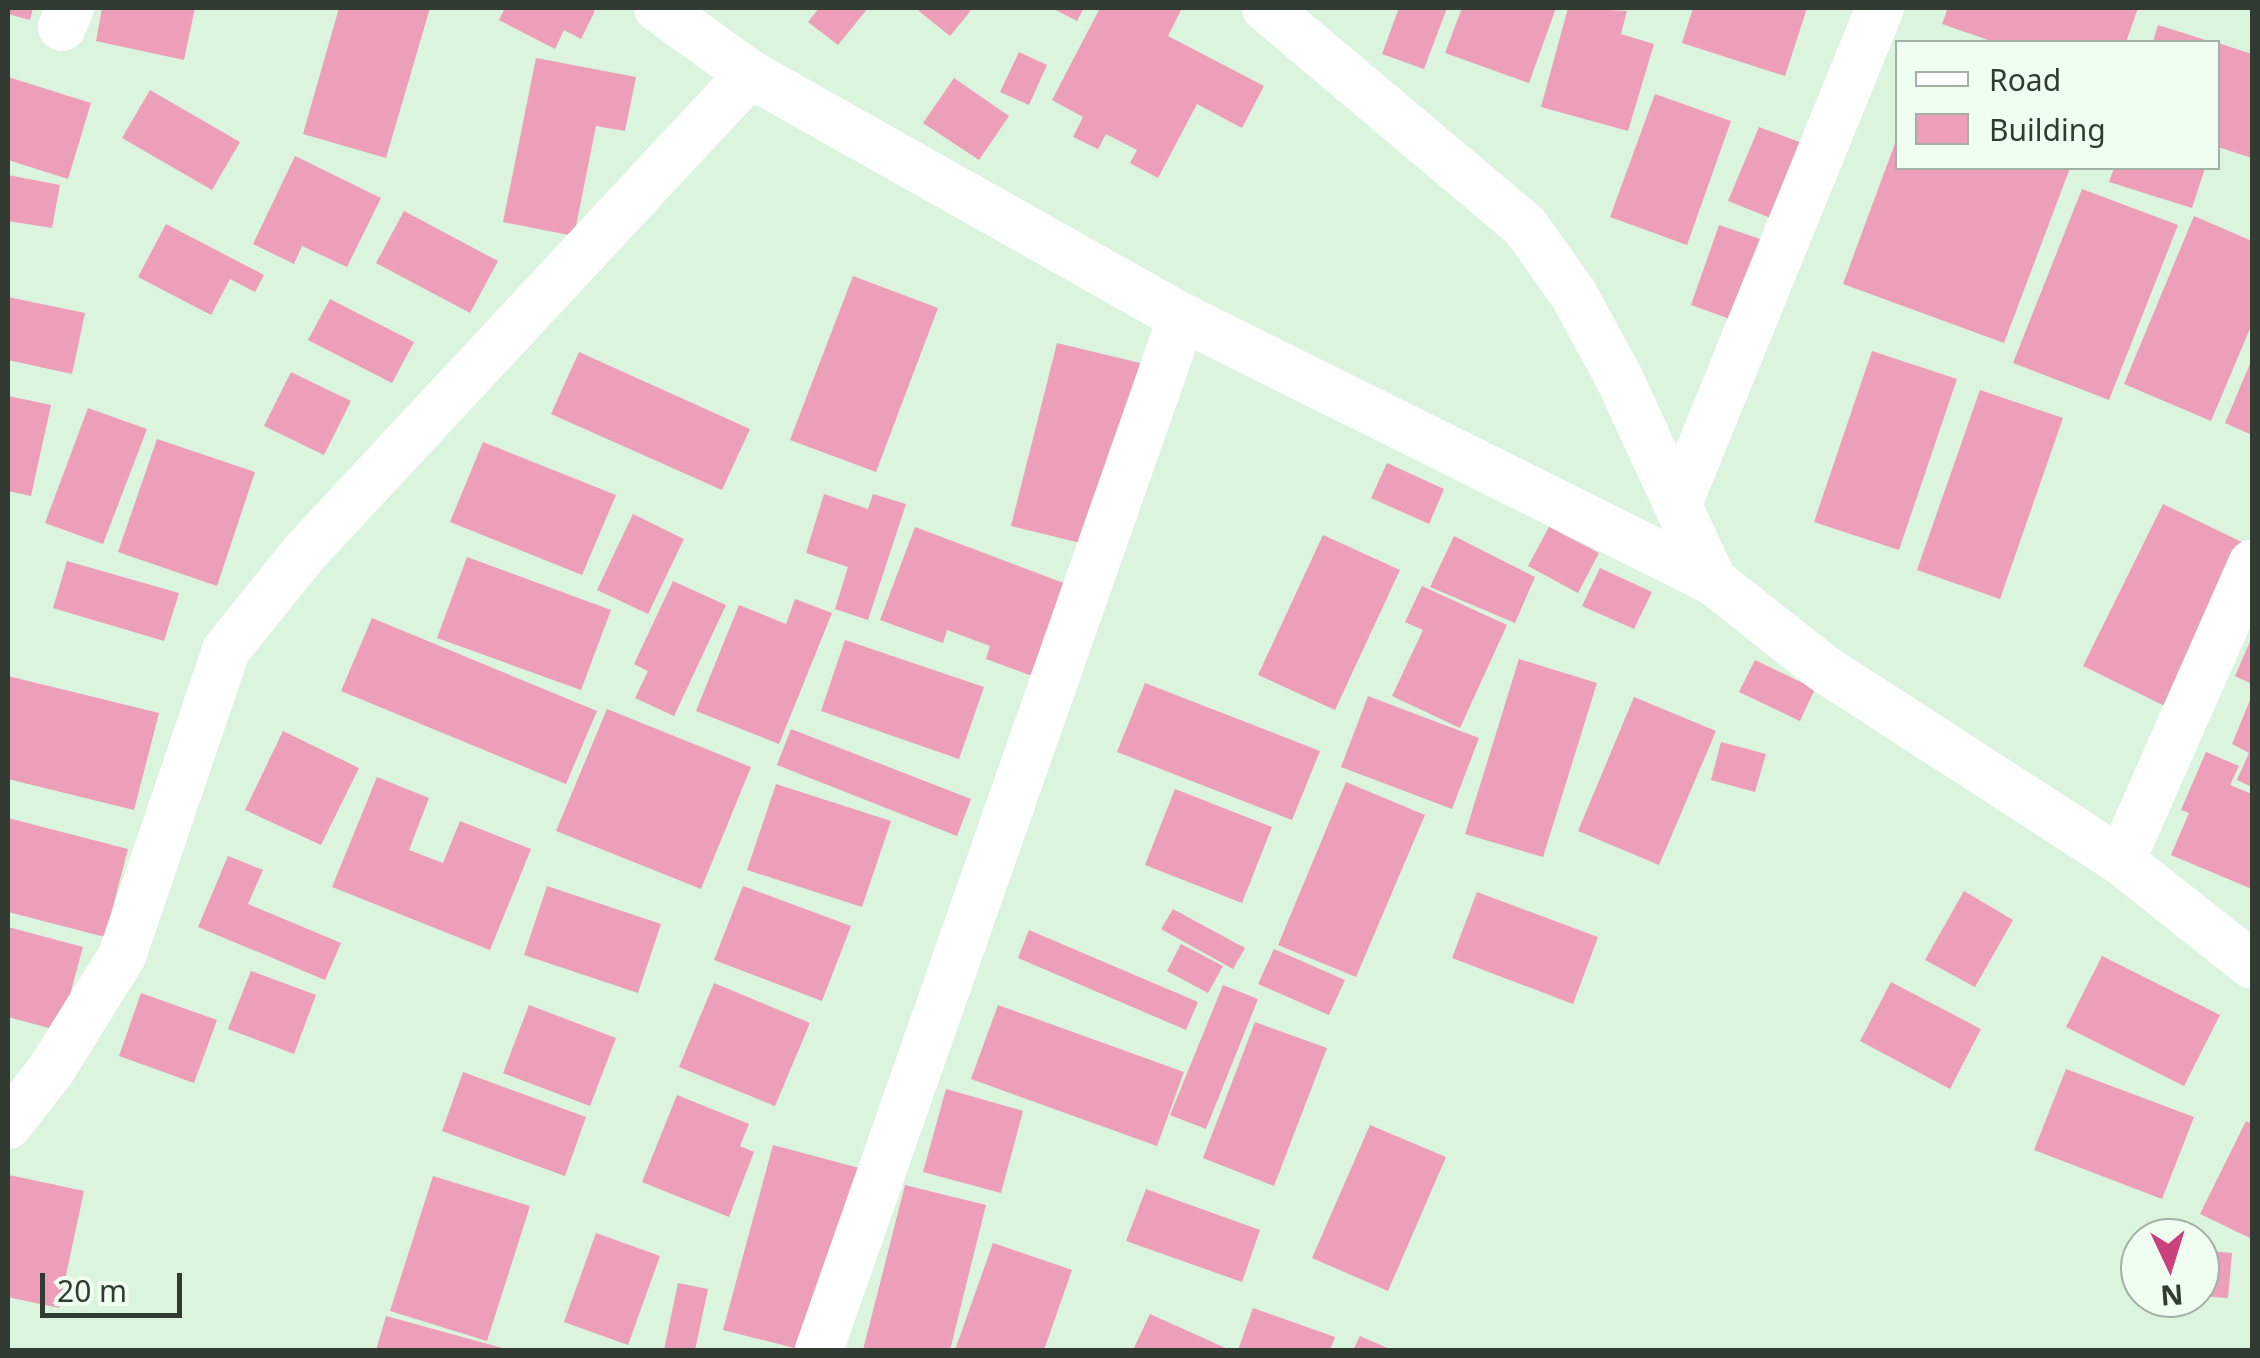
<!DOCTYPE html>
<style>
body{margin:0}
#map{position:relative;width:2260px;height:1358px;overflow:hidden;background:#dbf4de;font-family:"Noto Sans",sans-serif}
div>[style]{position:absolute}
.building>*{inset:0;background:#ed9fb9}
.street>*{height:48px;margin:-24px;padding:0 24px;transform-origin:24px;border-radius:24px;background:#fff}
span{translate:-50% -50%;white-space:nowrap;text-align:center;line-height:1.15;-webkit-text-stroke:8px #effef1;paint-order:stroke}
.frame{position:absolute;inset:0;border:10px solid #313b32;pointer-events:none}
.legend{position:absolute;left:1895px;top:40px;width:325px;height:130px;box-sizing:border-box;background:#effef1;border:2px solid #a3b0a5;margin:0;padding:12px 18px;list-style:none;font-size:30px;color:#313b32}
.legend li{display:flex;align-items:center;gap:20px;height:50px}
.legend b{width:50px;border:2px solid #a3b0a5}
.north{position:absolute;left:2120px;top:1218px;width:100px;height:100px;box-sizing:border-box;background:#effef1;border:2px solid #a3b0a5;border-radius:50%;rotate:176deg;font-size:28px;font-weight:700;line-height:40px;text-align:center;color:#313b32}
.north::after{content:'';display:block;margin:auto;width:35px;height:45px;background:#ca427d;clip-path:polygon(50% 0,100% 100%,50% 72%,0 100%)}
.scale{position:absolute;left:40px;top:1273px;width:142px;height:45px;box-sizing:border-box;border:5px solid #313b32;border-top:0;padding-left:12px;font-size:30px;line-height:35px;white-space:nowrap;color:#313b32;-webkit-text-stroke:8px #effef1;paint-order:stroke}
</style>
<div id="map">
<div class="building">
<div style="clip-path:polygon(8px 8px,33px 8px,30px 20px,8px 14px)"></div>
<div style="clip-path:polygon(102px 8px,195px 8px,184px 60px,96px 41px)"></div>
<div style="clip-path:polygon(339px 8px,430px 8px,386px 158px,303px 134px)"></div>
<div style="clip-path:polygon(505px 8px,589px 8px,595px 11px,581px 39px,564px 30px,555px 49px,499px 20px)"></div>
<div style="clip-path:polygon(819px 8px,868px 8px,838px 45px,808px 22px)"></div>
<div style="clip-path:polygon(915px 8px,973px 8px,950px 36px)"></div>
<div style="clip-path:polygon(1052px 8px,1084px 8px,1077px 21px)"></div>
<div style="clip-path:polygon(1100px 8px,1182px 8px,1168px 36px,1264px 86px,1242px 128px,1197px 104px,1158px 178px,1130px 163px,1137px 150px,1106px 134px,1098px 149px,1073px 137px,1083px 117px,1052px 100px)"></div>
<div style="clip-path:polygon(1399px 8px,1447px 8px,1424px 69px,1382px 54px)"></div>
<div style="clip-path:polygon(1462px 8px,1556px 8px,1529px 83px,1445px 53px)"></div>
<div style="clip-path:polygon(1568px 8px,1627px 11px,1621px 34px,1654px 44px,1628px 131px,1541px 107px)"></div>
<div style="clip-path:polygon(1693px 8px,1807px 8px,1785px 76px,1682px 43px)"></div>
<div style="clip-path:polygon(1948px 8px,2138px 8px,2126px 42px,1994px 42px,1942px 24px)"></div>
<div style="clip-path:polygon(2158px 25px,2212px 42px,2153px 42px)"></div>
<div style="clip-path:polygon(2218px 43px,2252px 54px,2252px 158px,2218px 147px)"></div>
<div style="clip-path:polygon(1019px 52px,1047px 65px,1029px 105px,1000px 92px)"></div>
<div style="clip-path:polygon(536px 58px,636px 77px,625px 131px,596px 126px,574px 236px,503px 222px)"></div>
<div style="clip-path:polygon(8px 77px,91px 103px,68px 179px,8px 160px)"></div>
<div style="clip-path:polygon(954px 78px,1009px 116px,979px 160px,923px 123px)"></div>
<div style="clip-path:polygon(150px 90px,240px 142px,212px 190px,122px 138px)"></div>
<div style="clip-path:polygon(1655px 94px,1731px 121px,1687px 245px,1610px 217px)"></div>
<div style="clip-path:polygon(1759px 127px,1813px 147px,1783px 223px,1728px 201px)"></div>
<div style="clip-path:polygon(1897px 138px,1898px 168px,2070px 168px,2004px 343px,1843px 284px)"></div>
<div style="clip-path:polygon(295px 156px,381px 198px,347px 267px,302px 246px,294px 264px,253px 244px)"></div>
<div style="clip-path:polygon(2114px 168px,2205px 168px,2192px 208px,2109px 182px)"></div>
<div style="clip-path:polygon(8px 175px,60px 185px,52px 228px,8px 221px)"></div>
<div style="clip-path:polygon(2082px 189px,2178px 225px,2109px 400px,2013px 363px)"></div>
<div style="clip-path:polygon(404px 211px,498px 261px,470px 313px,376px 263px)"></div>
<div style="clip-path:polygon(2194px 216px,2252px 241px,2252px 324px,2211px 421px,2124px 384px)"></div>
<div style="clip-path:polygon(166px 224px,264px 275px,255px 292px,230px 279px,211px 315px,138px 277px)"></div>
<div style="clip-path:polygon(1719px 225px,1775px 244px,1747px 325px,1691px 305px)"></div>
<div style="clip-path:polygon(853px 276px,938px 308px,876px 472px,790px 440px)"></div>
<div style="clip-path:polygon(8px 297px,85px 313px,72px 374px,8px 360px)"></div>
<div style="clip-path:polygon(330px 299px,414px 342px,392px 383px,308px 340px)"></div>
<div style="clip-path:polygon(1057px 343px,1140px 363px,1093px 546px,1011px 526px)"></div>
<div style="clip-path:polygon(1872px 351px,1957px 379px,1899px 550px,1814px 522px)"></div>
<div style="clip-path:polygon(579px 352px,750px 429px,722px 490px,551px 414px)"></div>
<div style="clip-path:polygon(2252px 359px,2252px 435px,2225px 423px)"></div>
<div style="clip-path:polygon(291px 372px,351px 401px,324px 455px,264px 426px)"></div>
<div style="clip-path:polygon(1980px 390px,2063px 418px,2000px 599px,1917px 570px)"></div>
<div style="clip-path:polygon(8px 396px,51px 405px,31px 496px,8px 491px)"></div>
<div style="clip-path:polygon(88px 408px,147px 429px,103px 544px,45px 523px)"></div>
<div style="clip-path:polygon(157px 439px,255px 472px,217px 586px,118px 552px)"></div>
<div style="clip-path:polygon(483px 442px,616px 495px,582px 575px,450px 522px)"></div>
<div style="clip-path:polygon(1387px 463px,1444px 489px,1429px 524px,1371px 498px)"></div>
<div style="clip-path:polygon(824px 494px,868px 509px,873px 494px,906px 504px,868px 620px,835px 609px,848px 567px,806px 553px)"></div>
<div style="clip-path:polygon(2163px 504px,2252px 547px,2171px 709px,2083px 666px)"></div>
<div style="clip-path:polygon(633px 514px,684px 539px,648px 614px,597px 590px)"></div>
<div style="clip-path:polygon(915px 527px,1069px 585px,1046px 681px,986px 659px,990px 646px,947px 630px,943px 643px,880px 620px)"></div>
<div style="clip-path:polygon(1549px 527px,1599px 553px,1578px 593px,1528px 566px)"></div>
<div style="clip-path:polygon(1323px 535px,1400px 570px,1335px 710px,1258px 675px)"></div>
<div style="clip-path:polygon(1454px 536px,1535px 577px,1515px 623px,1430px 587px)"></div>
<div style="clip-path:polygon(467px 557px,611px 610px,581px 690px,437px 638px)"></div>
<div style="clip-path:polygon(67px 561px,179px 593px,164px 641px,53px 608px)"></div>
<div style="clip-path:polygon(1600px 568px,1652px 592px,1634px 629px,1582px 606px)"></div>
<div style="clip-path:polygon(673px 581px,726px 605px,674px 716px,635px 698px,648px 671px,634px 664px)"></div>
<div style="clip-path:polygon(1422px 586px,1507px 625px,1460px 728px,1392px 696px,1423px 630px,1405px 622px)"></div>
<div style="clip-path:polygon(795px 599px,832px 613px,779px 744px,696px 711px,739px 605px,786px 624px)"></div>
<div style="clip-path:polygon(372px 618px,597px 711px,566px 784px,341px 691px)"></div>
<div style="clip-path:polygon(2252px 637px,2252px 684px,2235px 676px)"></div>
<div style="clip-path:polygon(845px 640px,984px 687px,959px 759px,821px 711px)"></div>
<div style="clip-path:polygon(1519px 659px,1597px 683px,1543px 857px,1465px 834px)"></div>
<div style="clip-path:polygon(1755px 660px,1815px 689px,1800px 721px,1739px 692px)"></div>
<div style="clip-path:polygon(8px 676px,159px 713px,134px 810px,8px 779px)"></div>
<div style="clip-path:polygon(1145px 683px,1320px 751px,1292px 820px,1117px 752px)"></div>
<div style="clip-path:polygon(2252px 695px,2252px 787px,2237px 780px,2249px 753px,2232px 744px)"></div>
<div style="clip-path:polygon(1368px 696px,1479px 738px,1452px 809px,1341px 767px)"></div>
<div style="clip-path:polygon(1634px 697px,1716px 731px,1659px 865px,1578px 831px)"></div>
<div style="clip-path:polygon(607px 709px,751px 767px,701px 889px,556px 831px)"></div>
<div style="clip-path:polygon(791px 729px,971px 799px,957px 836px,777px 765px)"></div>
<div style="clip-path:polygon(283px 731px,359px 768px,321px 845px,245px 810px)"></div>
<div style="clip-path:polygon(1721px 742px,1766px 754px,1755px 792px,1711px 780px)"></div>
<div style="clip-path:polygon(2206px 752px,2239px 766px,2230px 785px,2252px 794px,2252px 889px,2171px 855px,2189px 813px,2181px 810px)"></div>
<div style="clip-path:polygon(377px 777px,429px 798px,409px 850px,443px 863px,460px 821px,531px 849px,490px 950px,332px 887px)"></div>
<div style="clip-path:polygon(1346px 782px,1425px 815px,1356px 977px,1278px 945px)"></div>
<div style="clip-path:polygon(776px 784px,891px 821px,862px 907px,747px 870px)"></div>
<div style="clip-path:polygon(1175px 789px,1272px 827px,1242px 903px,1145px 865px)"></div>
<div style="clip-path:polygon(8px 818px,128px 849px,105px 937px,8px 912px)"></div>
<div style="clip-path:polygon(228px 856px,263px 870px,248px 904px,341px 943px,325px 980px,198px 927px)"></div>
<div style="clip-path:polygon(547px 886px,661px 924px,638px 993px,524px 955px)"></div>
<div style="clip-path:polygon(743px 886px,851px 926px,822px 1001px,714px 960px)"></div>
<div style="clip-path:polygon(1964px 891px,2013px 920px,1975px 987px,1925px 960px)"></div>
<div style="clip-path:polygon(1477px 892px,1598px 937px,1573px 1004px,1452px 958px)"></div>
<div style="clip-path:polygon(1173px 909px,1245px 948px,1233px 969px,1161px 929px)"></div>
<div style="clip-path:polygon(8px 927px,83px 947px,60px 1031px,8px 1017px)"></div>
<div style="clip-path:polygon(1029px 930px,1198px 1002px,1186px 1030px,1018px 958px)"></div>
<div style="clip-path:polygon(1181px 944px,1223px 966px,1208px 993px,1167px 971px)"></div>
<div style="clip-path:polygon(1274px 949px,1345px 980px,1329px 1015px,1258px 984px)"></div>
<div style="clip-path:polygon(2102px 956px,2220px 1015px,2184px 1086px,2066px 1027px)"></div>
<div style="clip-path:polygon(251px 971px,316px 995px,294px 1054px,228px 1029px)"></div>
<div style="clip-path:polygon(1891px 982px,1981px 1029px,1950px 1089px,1860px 1041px)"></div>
<div style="clip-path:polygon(714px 983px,810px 1023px,775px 1106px,679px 1067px)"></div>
<div style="clip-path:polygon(1223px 985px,1258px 999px,1206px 1129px,1170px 1115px)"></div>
<div style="clip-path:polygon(141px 993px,217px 1020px,194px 1083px,119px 1056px)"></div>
<div style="clip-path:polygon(529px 1005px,616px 1038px,590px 1106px,503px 1073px)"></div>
<div style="clip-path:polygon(998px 1005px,1184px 1072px,1157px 1146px,971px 1079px)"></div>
<div style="clip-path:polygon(1255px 1022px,1327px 1048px,1274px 1186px,1203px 1158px)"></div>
<div style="clip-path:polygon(2066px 1069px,2194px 1117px,2162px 1199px,2034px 1150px)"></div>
<div style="clip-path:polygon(463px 1072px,586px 1117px,565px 1176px,442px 1131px)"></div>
<div style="clip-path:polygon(946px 1089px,1023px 1111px,1001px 1193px,923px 1172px)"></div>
<div style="clip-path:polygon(677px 1095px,749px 1124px,740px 1146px,754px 1152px,729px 1217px,642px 1182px)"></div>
<div style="clip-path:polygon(2246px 1121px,2252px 1124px,2252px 1239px,2200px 1214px)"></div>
<div style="clip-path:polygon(1370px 1125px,1446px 1157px,1388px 1291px,1312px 1258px)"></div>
<div style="clip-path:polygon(773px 1145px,863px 1169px,802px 1350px,723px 1330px)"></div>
<div style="clip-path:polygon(9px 1175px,84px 1191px,59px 1308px,8px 1297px)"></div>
<div style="clip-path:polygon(433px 1176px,530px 1206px,487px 1341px,390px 1311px)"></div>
<div style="clip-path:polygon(905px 1185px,986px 1205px,950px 1350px,863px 1350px)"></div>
<div style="clip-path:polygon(1146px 1189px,1260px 1230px,1242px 1282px,1126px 1241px)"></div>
<div style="clip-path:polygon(596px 1233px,660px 1256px,628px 1345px,564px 1322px)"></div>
<div style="clip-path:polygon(993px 1243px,1072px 1270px,1044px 1350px,955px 1350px)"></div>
<div style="clip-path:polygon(2200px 1250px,2232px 1253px,2228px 1298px,2200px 1296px)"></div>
<div style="clip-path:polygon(678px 1283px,708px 1289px,695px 1350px,664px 1350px)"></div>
<div style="clip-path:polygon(1253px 1308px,1335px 1337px,1330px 1350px,1238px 1350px)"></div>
<div style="clip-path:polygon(1150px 1314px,1230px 1350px,1133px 1350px)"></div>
<div style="clip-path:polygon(386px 1316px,506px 1349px,506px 1350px,376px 1350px)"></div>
<div style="clip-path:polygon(1360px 1336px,1392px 1350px,1353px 1350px)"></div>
</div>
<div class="street">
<div style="left:658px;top:8px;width:113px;rotate:35.7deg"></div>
<div style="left:750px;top:74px;width:496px;rotate:29.4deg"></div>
<div style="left:1182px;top:317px;width:593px;rotate:26.44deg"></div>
<div style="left:1713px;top:581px;width:140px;rotate:38.3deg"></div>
<div style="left:1823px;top:668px;width:355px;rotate:32.9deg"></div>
<div style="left:2121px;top:861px;width:167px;rotate:38.4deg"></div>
<div style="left:1266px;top:8px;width:339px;rotate:40.1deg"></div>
<div style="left:1525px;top:226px;width:85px;rotate:54.6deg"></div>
<div style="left:1574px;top:295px;width:94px;rotate:61.5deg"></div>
<div style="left:1619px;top:378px;width:224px;rotate:65.2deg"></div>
<div style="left:62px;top:27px;width:21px;rotate:-67deg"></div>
<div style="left:1680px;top:499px;width:530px;rotate:-67.84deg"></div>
<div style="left:2121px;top:861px;width:325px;rotate:-66.2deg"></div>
<div style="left:8px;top:1125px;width:70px;rotate:-52deg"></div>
<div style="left:51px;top:1070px;width:134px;rotate:-58.1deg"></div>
<div style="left:122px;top:956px;width:323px;rotate:-71.2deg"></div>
<div style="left:226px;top:650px;width:126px;rotate:-51.1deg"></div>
<div style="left:305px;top:552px;width:653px;rotate:-47.05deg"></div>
<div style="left:819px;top:1350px;width:1095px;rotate:-70.64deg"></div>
</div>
<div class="frame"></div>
<ul class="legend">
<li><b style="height:12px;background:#fff"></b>Road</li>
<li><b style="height:28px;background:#ed9fb9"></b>Building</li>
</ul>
<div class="north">N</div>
<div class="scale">20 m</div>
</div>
